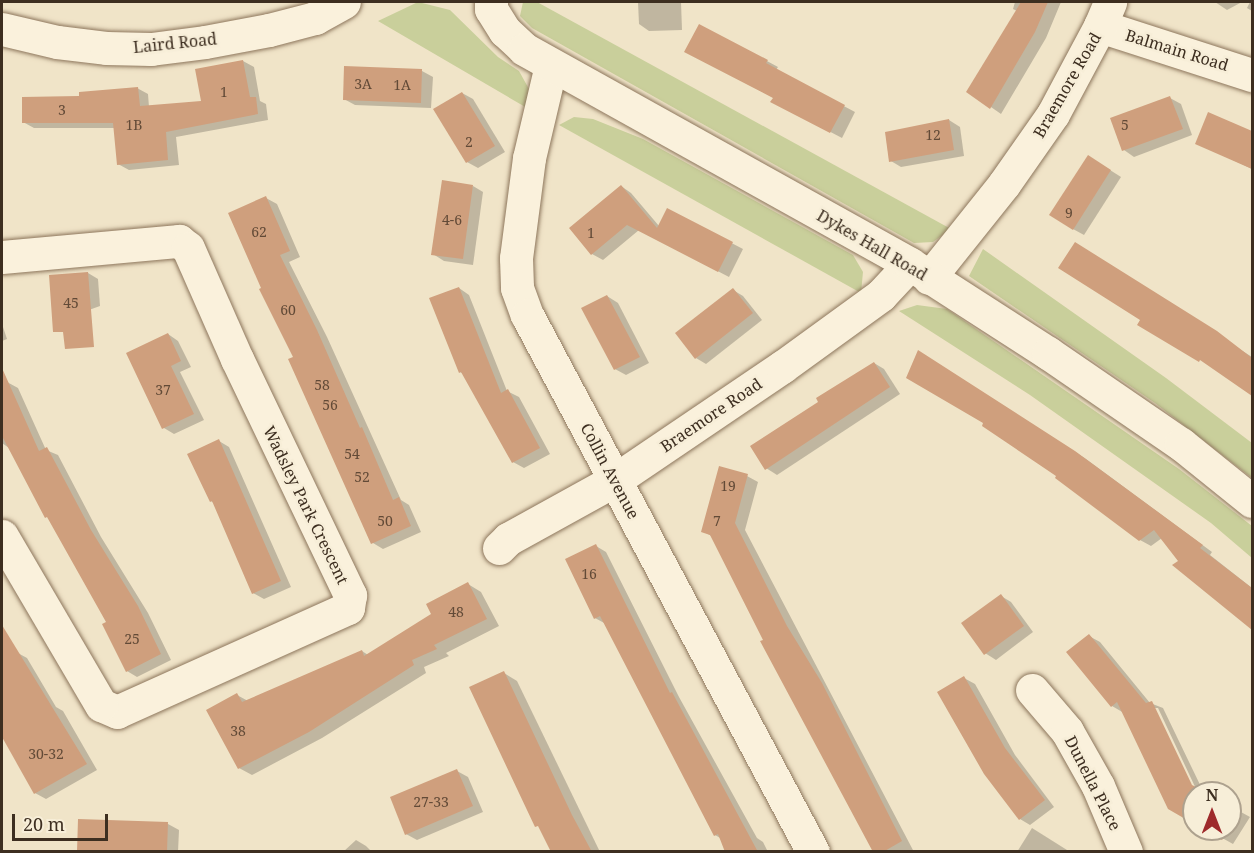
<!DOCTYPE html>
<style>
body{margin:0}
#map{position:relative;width:1254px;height:853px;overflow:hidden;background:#f0e4c8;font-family:"Noto Serif",serif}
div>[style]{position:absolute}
.green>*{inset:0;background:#c9cf9b}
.shadow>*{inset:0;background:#0003}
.building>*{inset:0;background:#cf9f7d}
.roads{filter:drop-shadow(0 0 2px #8d765c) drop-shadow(0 0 2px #8d765c)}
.street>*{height:33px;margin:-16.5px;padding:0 16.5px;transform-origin:16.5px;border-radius:16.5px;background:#faf1dc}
.secondary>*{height:33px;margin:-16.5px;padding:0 16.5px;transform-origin:16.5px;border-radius:16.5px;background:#faf1dc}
span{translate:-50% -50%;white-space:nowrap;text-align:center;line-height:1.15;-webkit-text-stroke:5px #f7eed8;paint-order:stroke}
.number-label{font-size:14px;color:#624a37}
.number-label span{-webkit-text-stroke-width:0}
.street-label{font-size:16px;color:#3d2e20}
.frame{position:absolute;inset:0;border:3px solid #3d2e20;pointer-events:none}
.north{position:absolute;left:1182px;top:781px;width:60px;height:60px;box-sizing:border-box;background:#f7eed8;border:2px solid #ada18e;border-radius:50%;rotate:0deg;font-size:16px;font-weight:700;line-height:24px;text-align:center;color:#3d2e20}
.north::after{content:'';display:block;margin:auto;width:21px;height:27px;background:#9e2a2b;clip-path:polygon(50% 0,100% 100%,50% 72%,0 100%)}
.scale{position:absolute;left:12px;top:814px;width:96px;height:27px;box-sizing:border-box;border:3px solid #3d2e20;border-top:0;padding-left:8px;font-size:18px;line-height:21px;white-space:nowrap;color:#3d2e20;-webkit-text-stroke:4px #f7eed8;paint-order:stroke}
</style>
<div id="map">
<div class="green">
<div style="clip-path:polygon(418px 2px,450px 10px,498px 57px,519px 71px,529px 89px,527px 108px,378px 21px)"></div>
<div style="clip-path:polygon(523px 2px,537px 2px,951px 229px,933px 242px,914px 243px,532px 28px,520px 16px)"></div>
<div style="clip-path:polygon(574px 117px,593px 119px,643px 139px,853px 255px,863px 272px,861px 293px,559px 125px)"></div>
<div style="clip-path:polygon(983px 249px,1166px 378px,1252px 443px,1252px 478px,1155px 403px,969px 276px)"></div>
<div style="clip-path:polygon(917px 305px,947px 309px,1179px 469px,1252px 526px,1252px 558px,1211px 523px,1030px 395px,899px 311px)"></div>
</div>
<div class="shadow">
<div style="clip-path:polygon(638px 2px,681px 2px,682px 30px,649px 31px,639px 24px)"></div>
<div style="clip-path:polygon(1015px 2px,1061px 2px,1046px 38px,1001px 114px,968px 91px,1017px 11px,1013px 9px)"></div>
<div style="clip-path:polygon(1215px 2px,1242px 2px,1227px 10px)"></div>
<div style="clip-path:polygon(1250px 2px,1252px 2px,1252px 11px,1247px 8px)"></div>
<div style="clip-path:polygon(697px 57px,767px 61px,778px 67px,776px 70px,855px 112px,842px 138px,781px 106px,774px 98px)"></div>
<div style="clip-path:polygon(243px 61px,254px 67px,260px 101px,266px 104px,268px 120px,176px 137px,179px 165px,129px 170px,118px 164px,115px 128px,34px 128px,23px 122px,81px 98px,137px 88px,148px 94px,149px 107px,203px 102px)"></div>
<div style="clip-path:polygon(346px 67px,422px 71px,433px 77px,431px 108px,355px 105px,344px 99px)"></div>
<div style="clip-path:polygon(462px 93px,473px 99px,505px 152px,478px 168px,467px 162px)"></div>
<div style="clip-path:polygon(1170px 98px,1181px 104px,1192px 135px,1134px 157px,1124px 150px,1112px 119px)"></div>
<div style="clip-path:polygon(1209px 114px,1252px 133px,1252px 169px,1197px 143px)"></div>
<div style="clip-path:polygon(949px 120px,960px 127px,964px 156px,901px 167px,891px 161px)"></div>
<div style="clip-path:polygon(1099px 163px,1121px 177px,1084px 235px,1073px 229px)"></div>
<div style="clip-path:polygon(473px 186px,483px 192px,473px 265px,444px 261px,433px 254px)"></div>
<div style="clip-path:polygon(621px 186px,631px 193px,659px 226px,668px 210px,743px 249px,729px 277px,639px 230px,603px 260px,592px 254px,571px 229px)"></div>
<div style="clip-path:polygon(266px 198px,277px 204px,300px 257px,289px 262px,327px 337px,401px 500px,409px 505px,421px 532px,383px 549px,373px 543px,295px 357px)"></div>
<div style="clip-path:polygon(1085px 250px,1252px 357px,1252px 395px,1211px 365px,1139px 324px,1142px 319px)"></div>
<div style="clip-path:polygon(88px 273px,98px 279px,100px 306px,64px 319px)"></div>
<div style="clip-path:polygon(459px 288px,469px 295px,507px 391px,519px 397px,550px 454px,524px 468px,513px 462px,464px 374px,460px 372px)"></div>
<div style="clip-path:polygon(733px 290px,743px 296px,762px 320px,706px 364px,696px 358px)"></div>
<div style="clip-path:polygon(607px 296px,618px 303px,649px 363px,626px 375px,615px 369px)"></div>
<div style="clip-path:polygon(2px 324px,7px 339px,2px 341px)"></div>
<div style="clip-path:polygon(168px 334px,178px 341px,191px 367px,180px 372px,204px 420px,174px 434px,164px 428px)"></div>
<div style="clip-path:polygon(929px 358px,1086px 459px,1212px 552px,1210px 555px,1252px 588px,1252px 628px,1174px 565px,1180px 561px,1162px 538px,1151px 546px,1140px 540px,1058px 475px,986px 423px)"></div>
<div style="clip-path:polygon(874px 363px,884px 369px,900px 394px,777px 475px,766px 468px,820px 402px)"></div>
<div style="clip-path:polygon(7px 382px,18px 388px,46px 450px,58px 455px,101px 537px,148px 613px,171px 660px,137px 677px,127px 671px,108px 622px,9px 448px,2px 443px,2px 385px)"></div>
<div style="clip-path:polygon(219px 441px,229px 447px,291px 587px,264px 599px,253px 593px,215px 504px,211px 501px)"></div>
<div style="clip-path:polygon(747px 476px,758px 482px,745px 530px,914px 852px,874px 852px,713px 537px,703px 531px)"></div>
<div style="clip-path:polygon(596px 546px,606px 552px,679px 697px,757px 838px,763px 842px,768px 852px,727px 852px,722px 839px,715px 835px,606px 624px,595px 618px)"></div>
<div style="clip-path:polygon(468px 584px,481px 592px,499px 626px,446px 653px,449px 656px,424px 667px,426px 673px,322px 738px,252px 775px,239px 768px,237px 695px,248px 701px,362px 651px,368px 655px,433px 615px)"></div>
<div style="clip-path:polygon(1001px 596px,1011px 602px,1033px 632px,996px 660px,985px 653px)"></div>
<div style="clip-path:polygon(2px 635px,12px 654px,16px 652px,27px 658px,56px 707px,63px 711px,97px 770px,46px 799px,35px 793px,18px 725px,2px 697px)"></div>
<div style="clip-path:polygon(evenodd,1089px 636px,1100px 642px,1150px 703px,1163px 708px,1204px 793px,1194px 793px,1194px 822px,1124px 713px,1112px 706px,1089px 636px,1154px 708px,1158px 708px,1197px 791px,1194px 792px,1154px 708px)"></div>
<div style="clip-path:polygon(504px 673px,517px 681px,600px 852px,552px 852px)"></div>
<div style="clip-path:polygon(964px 678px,975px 684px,1015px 755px,1054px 807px,1030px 825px,1020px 819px)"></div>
<div style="clip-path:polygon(457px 771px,468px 777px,483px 812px,417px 840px,406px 834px)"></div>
<div style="clip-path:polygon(1230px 806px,1250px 817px,1233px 844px,1206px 829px,1230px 829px)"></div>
<div style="clip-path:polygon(80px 820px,168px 824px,179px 830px,178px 852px,78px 852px)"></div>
<div style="clip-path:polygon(1032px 828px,1067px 850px,1066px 852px,1017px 852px)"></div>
<div style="clip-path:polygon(356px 840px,366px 846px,372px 852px,343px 852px)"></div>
</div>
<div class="building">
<div style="clip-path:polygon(1021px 2px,1048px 2px,1035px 32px,990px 109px,966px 92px)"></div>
<div style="clip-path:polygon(699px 24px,768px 60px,766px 63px,845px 105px,830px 133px,770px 102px,773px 98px,684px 52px)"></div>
<div style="clip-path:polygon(243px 60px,250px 97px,256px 97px,258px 114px,166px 132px,168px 160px,117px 165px,113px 123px,22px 123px,22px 97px,79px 96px,79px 92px,138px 87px,140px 106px,201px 101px,195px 69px)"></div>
<div style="clip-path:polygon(344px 66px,422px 69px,421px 103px,343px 100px)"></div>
<div style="clip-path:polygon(462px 92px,495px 146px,466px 163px,433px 109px)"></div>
<div style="clip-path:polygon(1170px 96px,1183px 129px,1122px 151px,1110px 118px)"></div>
<div style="clip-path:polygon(1208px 112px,1252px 131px,1252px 169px,1195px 144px)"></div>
<div style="clip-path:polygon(949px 119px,954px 150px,889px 162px,885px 132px)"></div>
<div style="clip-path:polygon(1088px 155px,1111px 170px,1073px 230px,1049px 215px)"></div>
<div style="clip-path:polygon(442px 180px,473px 185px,463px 259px,431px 255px)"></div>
<div style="clip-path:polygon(621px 185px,657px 228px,667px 208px,733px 242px,718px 272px,627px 225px,591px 255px,569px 228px)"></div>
<div style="clip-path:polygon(266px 196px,290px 251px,280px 255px,317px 330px,360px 428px,362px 427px,393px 500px,399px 497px,411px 526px,371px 544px,288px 359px,293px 357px,259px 289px,261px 288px,228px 213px)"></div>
<div style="clip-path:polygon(1075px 242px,1217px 331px,1252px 358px,1252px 396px,1200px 360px,1199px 362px,1137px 325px,1140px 320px,1058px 268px)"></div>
<div style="clip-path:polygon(88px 272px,94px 347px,65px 349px,63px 332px,53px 332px,49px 275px)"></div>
<div style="clip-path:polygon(459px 287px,501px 393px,508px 389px,540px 448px,512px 463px,461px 372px,459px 373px,429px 298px)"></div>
<div style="clip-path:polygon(733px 288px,753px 313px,695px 359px,675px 333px)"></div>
<div style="clip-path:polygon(607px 295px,640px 357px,614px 370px,581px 308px)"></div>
<div style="clip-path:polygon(168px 333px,181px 361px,171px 366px,194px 414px,162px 429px,126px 353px)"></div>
<div style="clip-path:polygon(918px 350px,1075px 451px,1203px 545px,1200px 548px,1252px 588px,1252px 630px,1172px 565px,1178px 561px,1154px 530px,1139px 541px,1055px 478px,1056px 476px,982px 426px,983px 423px,906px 378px)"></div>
<div style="clip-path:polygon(874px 362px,890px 387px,765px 470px,750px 446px,818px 402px,816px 398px)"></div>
<div style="clip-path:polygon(2px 368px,39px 451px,47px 447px,91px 530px,138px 606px,161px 654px,126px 672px,102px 624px,106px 622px,47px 517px,45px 518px,2px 436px)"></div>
<div style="clip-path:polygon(219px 439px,281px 581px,252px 594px,212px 501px,210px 502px,187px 454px)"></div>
<div style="clip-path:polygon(719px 466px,748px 474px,735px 523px,787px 626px,822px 683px,902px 841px,883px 852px,873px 852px,760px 641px,763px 640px,710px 535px,701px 532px)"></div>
<div style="clip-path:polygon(596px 544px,670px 693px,672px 692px,758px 852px,725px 852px,718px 834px,714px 836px,600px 616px,594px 619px,565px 559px)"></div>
<div style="clip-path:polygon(468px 582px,487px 619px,434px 645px,437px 649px,412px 660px,414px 665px,309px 732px,238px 769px,206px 710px,237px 693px,242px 702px,362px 650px,364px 656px,431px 614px,426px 604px)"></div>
<div style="clip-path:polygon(1001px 594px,1024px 626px,984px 655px,961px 623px)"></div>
<div style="clip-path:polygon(2px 625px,87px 764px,34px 794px,2px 737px)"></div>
<div style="clip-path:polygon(1089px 634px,1146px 703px,1152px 701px,1192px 785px,1208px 793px,1194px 793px,1194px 824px,1168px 809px,1117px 702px,1111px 707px,1066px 652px)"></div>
<div style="clip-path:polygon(504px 671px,572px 815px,592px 852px,551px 852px,538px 826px,535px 827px,469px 687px)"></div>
<div style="clip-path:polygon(964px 676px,1005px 748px,1045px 800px,1019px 820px,984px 774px,937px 692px)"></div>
<div style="clip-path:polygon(457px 769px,473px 806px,405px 835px,390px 797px)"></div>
<div style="clip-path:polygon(1230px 805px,1241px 810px,1230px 827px)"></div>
<div style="clip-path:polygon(78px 819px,168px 822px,167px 852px,77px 852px)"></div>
<div style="clip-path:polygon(1203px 829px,1229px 829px,1222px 840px)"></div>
</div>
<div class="roads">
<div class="street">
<div style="left:1100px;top:26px;width:160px;rotate:17.9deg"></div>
<div style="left:2px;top:29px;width:57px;rotate:13.3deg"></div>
<div style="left:57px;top:42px;width:49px;rotate:7deg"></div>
<div style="left:106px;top:48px;width:45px;rotate:1.3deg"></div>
<div style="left:151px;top:49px;width:54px;rotate:-7.4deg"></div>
<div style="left:205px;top:42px;width:65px;rotate:-10.6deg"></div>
<div style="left:269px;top:30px;width:48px;rotate:-14.6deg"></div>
<div style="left:315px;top:18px;width:33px;rotate:-29deg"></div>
<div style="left:551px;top:65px;width:96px;rotate:103.3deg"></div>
<div style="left:529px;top:158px;width:101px;rotate:97.4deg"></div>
<div style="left:516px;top:258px;width:30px;rotate:88deg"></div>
<div style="left:517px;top:288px;width:29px;rotate:70deg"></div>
<div style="left:527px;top:315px;width:608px;rotate:61.96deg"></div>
<div style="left:2px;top:257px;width:178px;rotate:-5.2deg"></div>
<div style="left:179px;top:241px;width:11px;rotate:38deg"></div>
<div style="left:188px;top:248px;width:121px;rotate:66.2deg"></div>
<div style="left:237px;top:359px;width:262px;rotate:64.4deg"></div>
<div style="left:350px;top:595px;width:13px;rotate:99deg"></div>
<div style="left:348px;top:608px;width:253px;rotate:155.8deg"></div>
<div style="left:117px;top:712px;width:17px;rotate:-156deg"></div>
<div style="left:101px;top:705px;width:196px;rotate:-120.4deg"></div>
<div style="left:929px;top:278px;width:120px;rotate:-51.4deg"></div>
<div style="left:1004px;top:184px;width:85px;rotate:-55deg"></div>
<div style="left:1053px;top:114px;width:100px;rotate:-61.9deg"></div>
<div style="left:1100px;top:26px;width:26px;rotate:-67deg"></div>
<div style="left:499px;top:548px;width:13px;rotate:-45deg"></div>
<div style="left:508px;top:539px;width:122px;rotate:-28.9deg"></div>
<div style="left:615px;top:480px;width:202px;rotate:-34.1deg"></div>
<div style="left:782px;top:367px;width:122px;rotate:-36deg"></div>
<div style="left:881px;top:295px;width:42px;rotate:-46.9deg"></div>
<div style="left:1032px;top:690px;width:54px;rotate:49.5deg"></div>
<div style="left:1067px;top:731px;width:63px;rotate:60.6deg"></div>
<div style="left:1098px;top:786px;width:72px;rotate:67deg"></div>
</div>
<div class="secondary">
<div style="left:491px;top:2px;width:7px;rotate:90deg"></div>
<div style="left:491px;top:9px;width:26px;rotate:58deg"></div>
<div style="left:505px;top:31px;width:26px;rotate:43deg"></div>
<div style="left:524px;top:49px;width:442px;rotate:29.1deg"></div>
<div style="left:910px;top:264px;width:164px;rotate:32.8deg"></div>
<div style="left:1048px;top:353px;width:161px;rotate:34.4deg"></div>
<div style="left:1181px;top:444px;width:91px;rotate:38.8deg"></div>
</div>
</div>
<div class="number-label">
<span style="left:363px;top:84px">3A</span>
<span style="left:402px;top:85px">1A</span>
<span style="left:224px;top:92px">1</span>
<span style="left:62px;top:110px">3</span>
<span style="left:134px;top:125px">1B</span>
<span style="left:1125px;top:125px">5</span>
<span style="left:933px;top:135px">12</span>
<span style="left:469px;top:142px">2</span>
<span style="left:1069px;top:213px">9</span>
<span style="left:452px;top:220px">4-6</span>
<span style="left:259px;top:232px">62</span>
<span style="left:591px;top:233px">1</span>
<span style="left:71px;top:303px">45</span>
<span style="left:288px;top:310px">60</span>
<span style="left:322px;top:385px">58</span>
<span style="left:163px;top:390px">37</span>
<span style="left:330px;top:405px">56</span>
<span style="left:352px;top:454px">54</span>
<span style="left:362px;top:477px">52</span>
<span style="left:728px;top:486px">19</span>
<span style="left:385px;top:521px">50</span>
<span style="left:717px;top:521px">7</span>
<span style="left:589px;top:574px">16</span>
<span style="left:456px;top:612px">48</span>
<span style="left:132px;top:639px">25</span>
<span style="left:238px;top:731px">38</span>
<span style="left:46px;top:754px">30-32</span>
<span style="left:431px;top:802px">27-33</span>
</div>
<div class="street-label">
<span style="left:175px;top:43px;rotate:-6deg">Laird Road</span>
<span style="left:1177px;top:50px;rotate:17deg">Balmain Road</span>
<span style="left:1067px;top:85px;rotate:-60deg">Braemore Road</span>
<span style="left:872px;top:245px;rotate:30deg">Dykes Hall Road</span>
<span style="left:711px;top:415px;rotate:-34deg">Braemore Road</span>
<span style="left:610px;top:471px;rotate:62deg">Collin Avenue</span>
<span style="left:306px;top:505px;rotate:64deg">Wadsley Park Crescent</span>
<span style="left:1093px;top:783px;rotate:63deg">Dunella Place</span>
</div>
<div class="frame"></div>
<div class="north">N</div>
<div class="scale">20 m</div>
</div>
